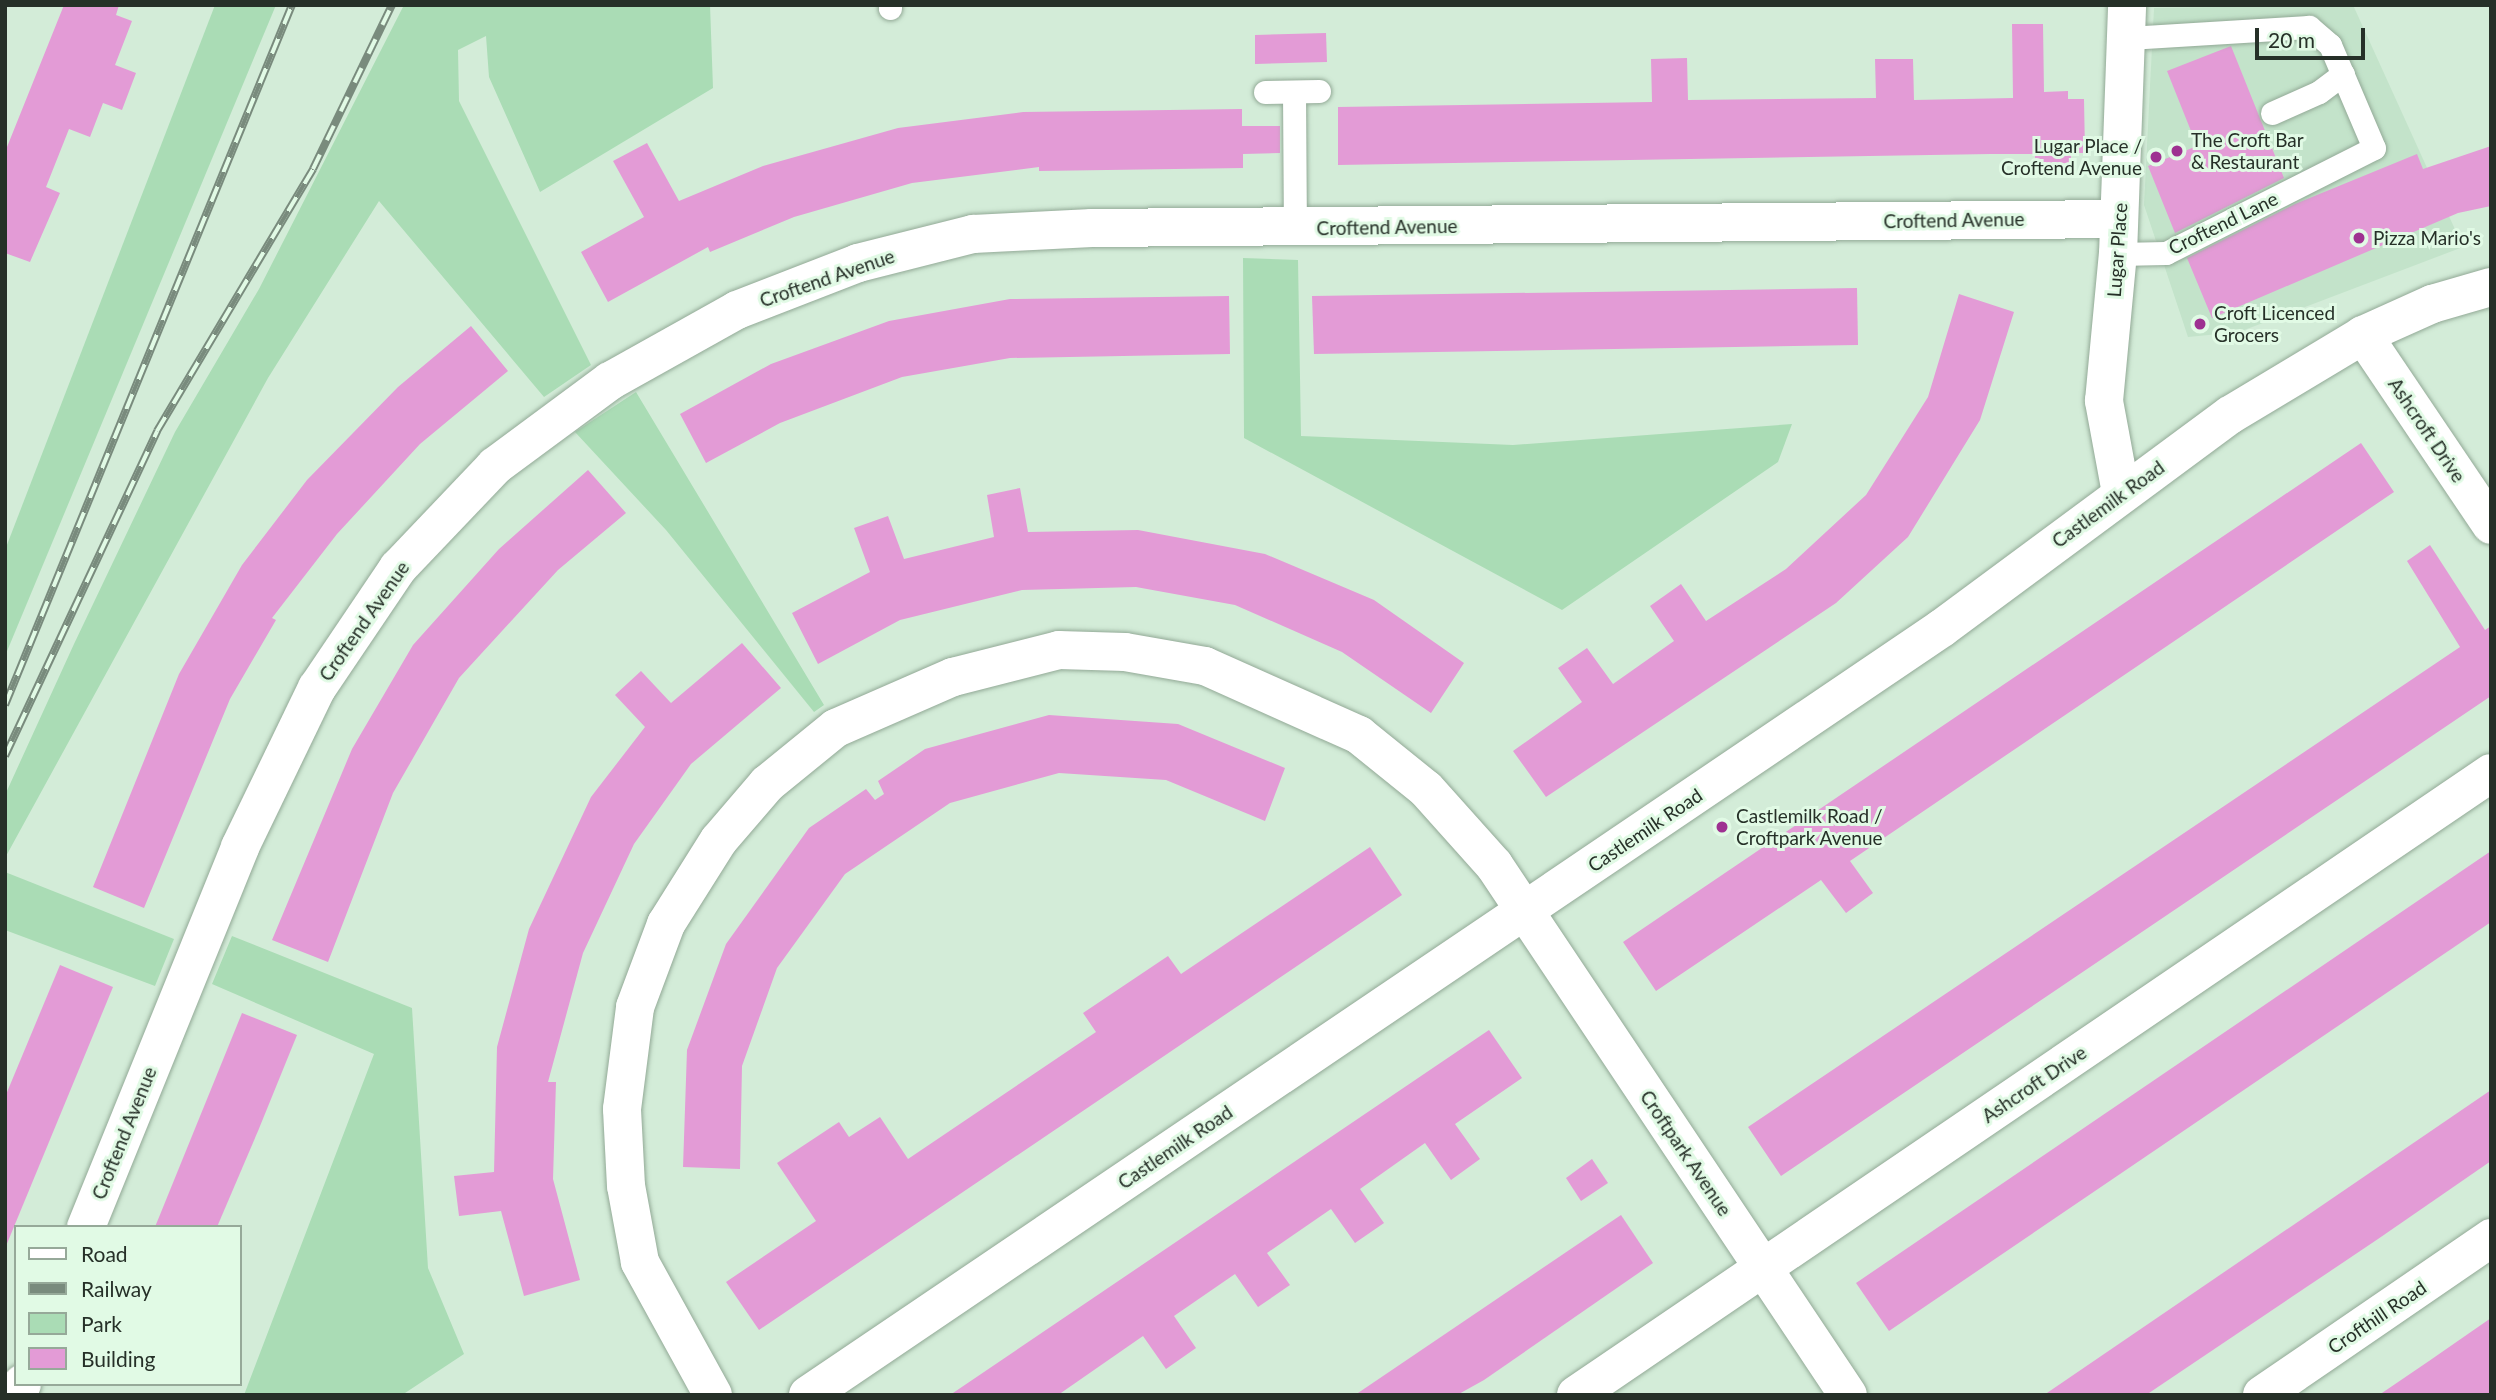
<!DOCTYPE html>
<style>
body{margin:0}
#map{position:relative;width:2496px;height:1400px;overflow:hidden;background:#d3ecd8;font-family:Lato,sans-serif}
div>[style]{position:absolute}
.built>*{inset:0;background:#c3e3ca}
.green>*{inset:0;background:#aadcb5}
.building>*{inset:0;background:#e39bd6}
.roads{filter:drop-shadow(0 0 2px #92a996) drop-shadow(0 0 2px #92a996)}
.lane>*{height:23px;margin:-11.5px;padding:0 11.5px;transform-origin:11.5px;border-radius:11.5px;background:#fff}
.street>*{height:38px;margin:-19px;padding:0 19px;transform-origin:19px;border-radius:19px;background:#fff}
.secondary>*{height:38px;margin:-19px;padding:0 19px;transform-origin:19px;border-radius:19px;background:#fff}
.rail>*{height:8px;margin-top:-4px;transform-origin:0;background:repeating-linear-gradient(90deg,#e1fae5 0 16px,#798b7d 0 32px);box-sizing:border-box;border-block:2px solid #798b7d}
.dots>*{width:19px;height:19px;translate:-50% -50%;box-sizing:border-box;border:4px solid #e1fae5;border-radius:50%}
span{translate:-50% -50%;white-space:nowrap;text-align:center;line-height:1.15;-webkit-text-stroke:6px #e1fae5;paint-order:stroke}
.poi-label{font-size:19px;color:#263028}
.left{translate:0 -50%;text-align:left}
.right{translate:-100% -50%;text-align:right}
.street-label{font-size:19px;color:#263028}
.frame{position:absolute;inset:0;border:7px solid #263028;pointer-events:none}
.legend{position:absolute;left:14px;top:1225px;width:228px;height:161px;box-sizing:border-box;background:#e1fae5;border:2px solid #96a999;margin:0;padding:9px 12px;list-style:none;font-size:21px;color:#263028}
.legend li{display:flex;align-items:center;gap:14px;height:35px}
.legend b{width:35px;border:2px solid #96a999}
.scale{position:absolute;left:2255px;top:28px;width:110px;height:32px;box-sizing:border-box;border:4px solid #263028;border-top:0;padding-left:9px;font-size:21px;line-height:24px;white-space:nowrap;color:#263028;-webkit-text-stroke:5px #e1fae5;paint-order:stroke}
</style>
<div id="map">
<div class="built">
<div style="clip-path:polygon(2353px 5px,2463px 247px,2239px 332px,2188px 337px,2144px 205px,2154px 8px)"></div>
</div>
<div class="green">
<div style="clip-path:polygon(215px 5px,276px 5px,5px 656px,5px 550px)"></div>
<div style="clip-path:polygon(404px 5px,710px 5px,713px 88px,540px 192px,489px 77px,486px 36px,458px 50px,459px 101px,591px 365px,544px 397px,379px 201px,268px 378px,5px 858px,5px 795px,74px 644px,175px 432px,259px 289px)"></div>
<div style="clip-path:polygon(1243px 258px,1298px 260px,1301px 436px,1513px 445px,1792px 424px,1778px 462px,1562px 610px,1244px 438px)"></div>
<div style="clip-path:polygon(636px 392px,824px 705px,814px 712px,666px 530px,575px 432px)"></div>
<div style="clip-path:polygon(5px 872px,174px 939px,155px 986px,5px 930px)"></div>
<div style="clip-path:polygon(232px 936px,412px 1008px,428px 1268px,464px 1354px,402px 1395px,244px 1395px,374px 1054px,212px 984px)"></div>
</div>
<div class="building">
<div style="clip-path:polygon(64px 5px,119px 5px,116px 15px,132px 21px,115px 65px,136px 73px,122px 110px,103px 103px,90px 137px,69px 129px,46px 187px,60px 193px,30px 262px,5px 253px,5px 152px)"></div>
<div style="clip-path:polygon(2012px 24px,2043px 24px,2044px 92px,2068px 91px,2068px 99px,2084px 99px,2085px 153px,2071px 153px,2071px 163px,2035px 164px,2035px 154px,1991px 154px,1338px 165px,1338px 107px,1652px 102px,1651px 59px,1687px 58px,1688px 100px,1876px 98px,1875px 59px,1913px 59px,1914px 100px,2013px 98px)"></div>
<div style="clip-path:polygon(1326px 33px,1327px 62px,1255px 64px,1255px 35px)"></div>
<div style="clip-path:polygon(2231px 46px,2284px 178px,2175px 233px,2148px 166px,2197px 146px,2167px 71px)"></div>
<div style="clip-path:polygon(1242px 109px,1242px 126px,1280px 126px,1280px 153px,1243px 154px,1243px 168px,1039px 171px,1039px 167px,912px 183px,794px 217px,710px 252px,708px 247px,608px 302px,581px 252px,644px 217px,613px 161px,647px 143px,679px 201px,763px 166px,898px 128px,1023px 112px)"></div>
<div style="clip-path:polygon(2491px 146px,2491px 206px,2458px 213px,2212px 318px,2187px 258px,2295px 204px,2417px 154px,2423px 169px)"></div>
<div style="clip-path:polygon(1857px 288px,1858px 345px,1314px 354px,1312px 296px)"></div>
<div style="clip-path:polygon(1959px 294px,2014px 312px,1980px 420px,1908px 537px,1836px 603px,1546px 797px,1513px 751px,1582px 702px,1558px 668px,1587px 648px,1613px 684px,1674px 641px,1650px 606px,1681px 584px,1706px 621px,1786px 569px,1866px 495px,1928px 397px)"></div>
<div style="clip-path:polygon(1229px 296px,1230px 354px,1010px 358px,902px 377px,780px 423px,706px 463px,680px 414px,771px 364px,889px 321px,1010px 299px)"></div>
<div style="clip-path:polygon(471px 326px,508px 371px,420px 444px,337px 534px,272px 618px,276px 620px,230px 699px,144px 908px,93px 887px,179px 674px,242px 565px,307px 480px,398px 387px)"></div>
<div style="clip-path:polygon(2361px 443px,2394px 492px,1850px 861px,1873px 893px,1846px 913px,1821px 880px,1656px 991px,1623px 942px)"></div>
<div style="clip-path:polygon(588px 470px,626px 513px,558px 570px,459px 678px,393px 793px,328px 962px,272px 940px,352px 749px,413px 645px,499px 549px)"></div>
<div style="clip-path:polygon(1020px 488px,1028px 532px,1138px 530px,1265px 554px,1374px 600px,1464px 663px,1431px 713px,1342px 652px,1235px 605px,1136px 587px,1022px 590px,900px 620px,818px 664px,792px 613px,870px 572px,854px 528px,888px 516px,904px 559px,994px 537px,987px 495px)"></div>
<div style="clip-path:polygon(2430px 545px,2485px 630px,2491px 626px,2491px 696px,1781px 1176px,1748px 1127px,2460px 647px,2407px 561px)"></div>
<div style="clip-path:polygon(742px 643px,781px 688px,691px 764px,634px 844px,583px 953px,548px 1082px,556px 1082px,553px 1179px,580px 1280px,524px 1296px,501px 1211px,459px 1216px,454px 1176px,494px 1172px,497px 1047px,529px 929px,591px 797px,645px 727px,615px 695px,641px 671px,671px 703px)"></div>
<div style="clip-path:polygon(1049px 715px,1178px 724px,1285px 768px,1265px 821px,1166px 780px,1059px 773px,950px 803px,845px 874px,777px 968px,742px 1066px,740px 1169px,683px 1167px,687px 1050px,726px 944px,809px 828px,866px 789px,875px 800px,884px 794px,878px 781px,925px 749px)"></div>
<div style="clip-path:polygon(1370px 847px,1402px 895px,759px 1330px,726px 1282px,816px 1221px,777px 1163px,839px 1122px,849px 1137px,880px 1117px,908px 1159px,1096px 1032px,1083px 1013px,1168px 956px,1181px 974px)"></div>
<div style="clip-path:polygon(2491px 851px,2491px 922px,1889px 1331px,1856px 1283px)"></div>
<div style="clip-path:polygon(60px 965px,113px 987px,6px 1246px,5px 1097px)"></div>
<div style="clip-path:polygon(242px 1013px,297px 1035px,258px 1131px,217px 1227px,155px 1227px)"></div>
<div style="clip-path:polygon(1489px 1030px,1522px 1078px,1455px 1124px,1480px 1159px,1451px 1180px,1425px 1143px,1360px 1189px,1384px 1223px,1355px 1243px,1331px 1209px,1267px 1253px,1290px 1285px,1258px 1307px,1235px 1274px,1174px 1316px,1196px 1348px,1166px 1369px,1143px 1336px,1058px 1395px,950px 1395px)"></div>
<div style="clip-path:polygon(2491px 1090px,2491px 1161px,2378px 1239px,2146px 1395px,2044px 1395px)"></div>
<div style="clip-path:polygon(1592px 1159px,1608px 1183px,1581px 1201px,1566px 1178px)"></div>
<div style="clip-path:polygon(1621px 1215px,1653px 1263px,1484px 1380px,1457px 1395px,1355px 1395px)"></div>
<div style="clip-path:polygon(2491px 1318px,2491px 1395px,2379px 1395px,2429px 1361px)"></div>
</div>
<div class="roads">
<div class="lane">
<div style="left:890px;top:5px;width:3px;rotate:90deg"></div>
<div style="left:1265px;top:92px;width:54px;rotate:-1.1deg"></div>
<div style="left:1294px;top:92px;width:136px;rotate:89.6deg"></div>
<div style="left:2272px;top:113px;width:51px;rotate:-24.1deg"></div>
<div style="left:2319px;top:92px;width:30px;rotate:-37deg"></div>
<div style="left:2118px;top:254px;width:48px;rotate:-1.2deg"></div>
<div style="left:2166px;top:253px;width:233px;rotate:-26.8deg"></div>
<div style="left:2374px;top:148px;width:112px;rotate:-113.1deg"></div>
<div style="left:2330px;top:45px;width:28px;rotate:-139deg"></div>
<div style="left:2309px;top:27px;width:182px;rotate:176.5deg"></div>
</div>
<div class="street">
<div style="left:2363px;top:335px;width:229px;rotate:56deg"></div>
<div style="left:2121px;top:493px;width:94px;rotate:-100.5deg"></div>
<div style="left:2104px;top:401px;width:148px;rotate:-84.6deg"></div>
<div style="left:2118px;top:254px;width:249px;rotate:-87.9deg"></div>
<div style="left:86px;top:1227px;width:410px;rotate:-67.9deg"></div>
<div style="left:240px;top:847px;width:177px;rotate:-64.2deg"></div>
<div style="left:317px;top:688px;width:145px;rotate:-56deg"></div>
<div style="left:398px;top:568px;width:141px;rotate:-46.4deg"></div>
<div style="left:495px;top:466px;width:143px;rotate:-36.5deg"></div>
<div style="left:610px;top:381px;width:145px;rotate:-29.2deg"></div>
<div style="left:737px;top:310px;width:130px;rotate:-21.2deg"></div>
<div style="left:858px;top:263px;width:119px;rotate:-14.2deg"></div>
<div style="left:973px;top:234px;width:119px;rotate:-2.9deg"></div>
<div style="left:1092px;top:228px;width:1027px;rotate:-0.5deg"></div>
<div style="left:18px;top:1395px;width:12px;rotate:-70deg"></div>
<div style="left:713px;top:1395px;width:152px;rotate:-118.8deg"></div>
<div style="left:640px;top:1262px;width:77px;rotate:-100.4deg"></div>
<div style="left:626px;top:1186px;width:77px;rotate:-93deg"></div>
<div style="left:622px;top:1109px;width:103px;rotate:-82.7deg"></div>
<div style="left:635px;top:1007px;width:89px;rotate:-69.5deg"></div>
<div style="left:666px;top:924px;width:99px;rotate:-57.8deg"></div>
<div style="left:719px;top:840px;width:74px;rotate:-49.4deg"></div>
<div style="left:767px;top:784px;width:89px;rotate:-39.1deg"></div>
<div style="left:836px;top:728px;width:128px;rotate:-23.6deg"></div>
<div style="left:953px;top:677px;width:109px;rotate:-14.3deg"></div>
<div style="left:1059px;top:650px;width:66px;rotate:1.7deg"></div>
<div style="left:1125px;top:652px;width:81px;rotate:9.9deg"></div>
<div style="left:1205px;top:666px;width:169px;rotate:24.1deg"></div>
<div style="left:1359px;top:735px;width:86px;rotate:38.9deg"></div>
<div style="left:1426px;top:789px;width:102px;rotate:48.2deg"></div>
<div style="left:1494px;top:865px;width:637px;rotate:56.26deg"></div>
<div style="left:1576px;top:1395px;width:1106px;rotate:-34.21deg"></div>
<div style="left:2262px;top:1395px;width:278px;rotate:-34.4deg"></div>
</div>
<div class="secondary">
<div style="left:808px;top:1395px;width:1369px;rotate:-34.07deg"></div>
<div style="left:1942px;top:628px;width:358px;rotate:-36.5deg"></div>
<div style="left:2230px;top:415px;width:155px;rotate:-31deg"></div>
<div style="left:2363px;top:335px;width:76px;rotate:-24.2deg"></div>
<div style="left:2432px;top:304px;width:61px;rotate:-16.1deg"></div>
</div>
</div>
<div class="rail">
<div style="left:5px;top:705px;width:757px;rotate:-67.71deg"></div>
<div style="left:5px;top:756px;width:359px;rotate:-64.9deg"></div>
<div style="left:157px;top:431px;width:305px;rotate:-59.2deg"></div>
<div style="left:313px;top:169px;width:182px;rotate:-64.3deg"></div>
</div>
<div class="dots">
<div style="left:2177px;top:151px;background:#9e3191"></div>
<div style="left:2156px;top:157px;background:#9e3191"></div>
<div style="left:2359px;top:238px;background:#9e3191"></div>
<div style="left:2200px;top:324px;background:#9e3191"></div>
<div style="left:1722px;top:827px;background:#9e3191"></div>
</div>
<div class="poi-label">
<span class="left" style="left:2191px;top:151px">The Croft Bar<br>&amp; Restaurant</span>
<span class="right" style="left:2142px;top:157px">Lugar Place /<br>Croftend Avenue</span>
<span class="left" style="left:2373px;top:238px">Pizza Mario's</span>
<span class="left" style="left:2214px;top:324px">Croft Licenced<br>Grocers</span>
<span class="left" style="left:1736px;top:827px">Castlemilk Road /<br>Croftpark Avenue</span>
</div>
<div class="street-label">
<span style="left:1954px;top:220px;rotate:-1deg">Croftend Avenue</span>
<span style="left:2223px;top:223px;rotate:-26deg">Croftend Lane</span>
<span style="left:1387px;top:227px;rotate:-1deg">Croftend Avenue</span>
<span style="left:2117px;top:250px;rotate:-86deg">Lugar Place</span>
<span style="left:827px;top:278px;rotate:-19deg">Croftend Avenue</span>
<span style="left:2427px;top:430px;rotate:56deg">Ashcroft Drive</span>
<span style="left:2108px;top:504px;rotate:-36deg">Castlemilk Road</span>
<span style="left:364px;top:621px;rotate:-55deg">Croftend Avenue</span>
<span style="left:1645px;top:830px;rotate:-34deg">Castlemilk Road</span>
<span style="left:2034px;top:1084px;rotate:-34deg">Ashcroft Drive</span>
<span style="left:124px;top:1133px;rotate:-68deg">Croftend Avenue</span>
<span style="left:1175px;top:1147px;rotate:-34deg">Castlemilk Road</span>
<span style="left:1686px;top:1153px;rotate:56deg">Croftpark Avenue</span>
<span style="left:2377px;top:1317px;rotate:-34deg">Crofthill Road</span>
</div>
<div class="frame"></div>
<ul class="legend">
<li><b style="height:9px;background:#fff"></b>Road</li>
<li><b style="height:9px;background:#798b7d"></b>Railway</li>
<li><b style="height:19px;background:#aadcb5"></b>Park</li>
<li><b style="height:19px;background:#e39bd6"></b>Building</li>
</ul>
<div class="scale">20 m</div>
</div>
